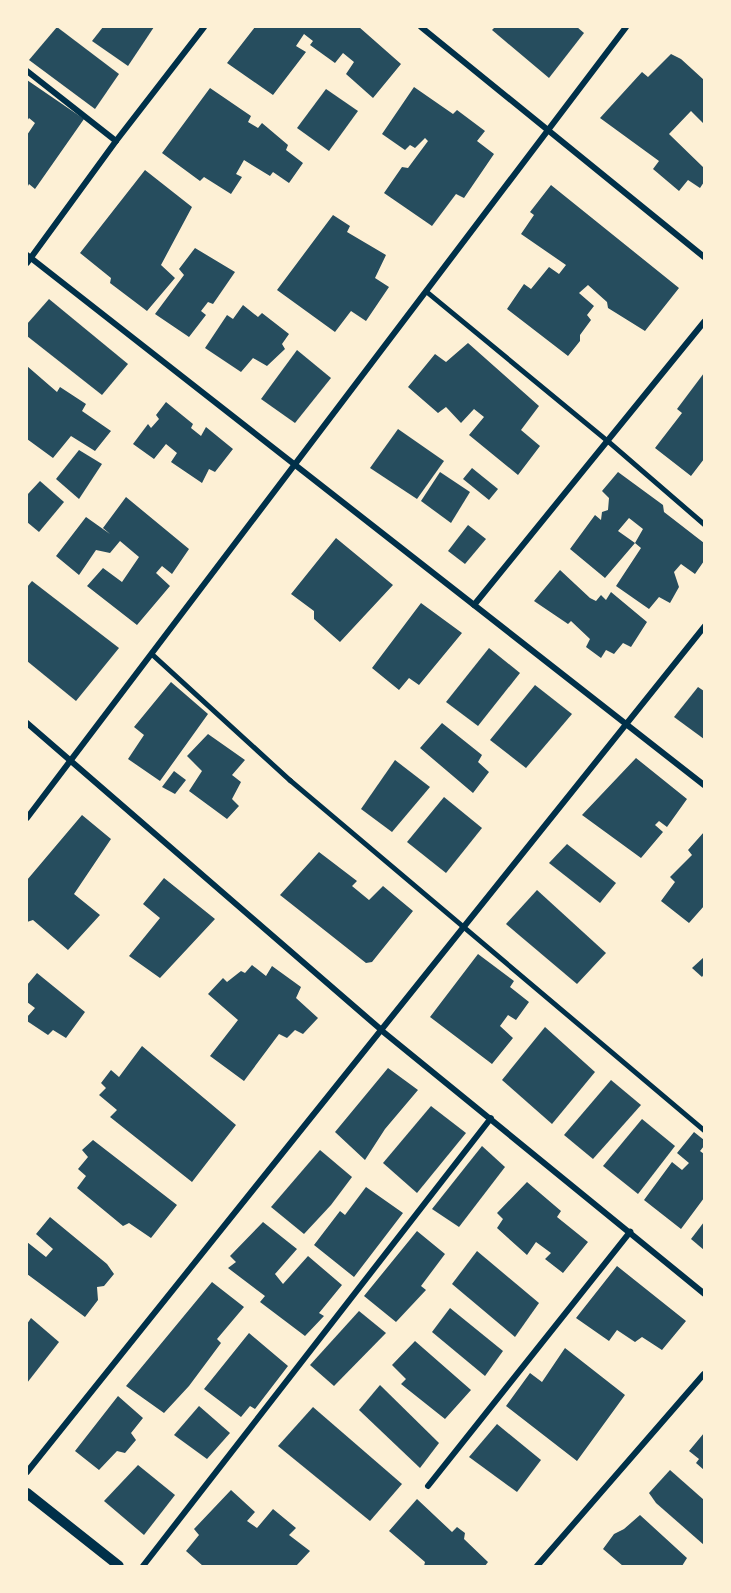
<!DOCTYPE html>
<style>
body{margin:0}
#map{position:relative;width:731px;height:1593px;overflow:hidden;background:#fdf0d5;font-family:Commissioner,sans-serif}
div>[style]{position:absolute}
.building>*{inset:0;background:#264d5e}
.service>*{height:4.5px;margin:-2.25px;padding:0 2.25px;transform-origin:2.25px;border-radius:2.25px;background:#003049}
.minor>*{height:6px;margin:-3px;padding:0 3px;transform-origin:3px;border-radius:3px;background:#003049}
.tertiary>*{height:10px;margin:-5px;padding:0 5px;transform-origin:5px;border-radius:5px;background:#003049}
span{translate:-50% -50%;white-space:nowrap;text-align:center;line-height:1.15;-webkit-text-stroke:6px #fdf0d5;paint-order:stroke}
.frame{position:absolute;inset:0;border:28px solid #fdf0d5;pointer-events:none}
</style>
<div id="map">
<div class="building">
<div style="clip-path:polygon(57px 27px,119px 74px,95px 109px,29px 60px)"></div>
<div style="clip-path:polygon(103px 27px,154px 27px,128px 66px,92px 41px)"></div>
<div style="clip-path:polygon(255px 27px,359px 27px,401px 64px,373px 98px,346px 74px,354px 62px,343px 53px,335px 63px,310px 45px,313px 41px,304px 34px,296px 46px,306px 52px,273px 95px,227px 63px)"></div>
<div style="clip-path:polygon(495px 27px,577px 27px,584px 33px,549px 78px,492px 30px)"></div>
<div style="clip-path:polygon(671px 54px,681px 59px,704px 80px,704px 124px,691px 111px,669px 134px,704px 168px,704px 182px,700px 188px,688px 180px,679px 191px,653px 169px,659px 161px,600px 118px,642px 72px,648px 77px)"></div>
<div style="clip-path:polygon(27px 80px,84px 119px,35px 189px,29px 184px,27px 188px,27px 135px,35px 123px,29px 118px,27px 121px)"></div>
<div style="clip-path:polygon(414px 87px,453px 114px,457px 110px,485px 131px,477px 141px,494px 154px,464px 198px,456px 194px,432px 226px,384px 193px,402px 167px,408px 168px,428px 141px,425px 138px,415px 148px,410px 145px,405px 150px,382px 134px)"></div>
<div style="clip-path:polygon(210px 88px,251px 116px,248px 122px,258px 128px,262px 123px,288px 145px,286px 150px,303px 163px,289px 183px,273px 172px,270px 176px,244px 160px,236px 174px,242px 177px,231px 194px,204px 177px,200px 181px,162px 153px)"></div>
<div style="clip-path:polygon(326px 89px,358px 111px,329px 151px,297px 128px)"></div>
<div style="clip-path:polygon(145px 170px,192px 207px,161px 265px,175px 278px,147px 311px,110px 283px,111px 278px,80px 253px)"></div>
<div style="clip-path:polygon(551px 185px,679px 288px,645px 331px,608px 308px,607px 302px,588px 285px,579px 293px,594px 306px,587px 315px,591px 320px,580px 335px,580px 341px,568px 356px,507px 309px,524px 284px,531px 289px,549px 267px,559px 274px,566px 265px,521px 234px,534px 215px,530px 212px)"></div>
<div style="clip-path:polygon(333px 215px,350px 226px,347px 232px,386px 255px,375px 278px,389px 287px,366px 321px,351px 311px,335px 332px,277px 290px)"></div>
<div style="clip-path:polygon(195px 248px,235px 272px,213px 304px,208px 302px,201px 311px,206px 315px,189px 337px,155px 314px,184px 275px,179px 269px)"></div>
<div style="clip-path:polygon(49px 299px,128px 364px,102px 395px,27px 336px,27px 324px)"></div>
<div style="clip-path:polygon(243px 305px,258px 317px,262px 313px,289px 334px,282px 344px,285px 349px,267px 366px,253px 358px,241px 372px,205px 348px,227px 315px,233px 319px)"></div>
<div style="clip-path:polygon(468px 343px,539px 406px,521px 430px,540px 446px,518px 475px,469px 435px,484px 417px,474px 409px,461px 423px,446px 407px,438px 413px,408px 387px,435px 354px,446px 362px)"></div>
<div style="clip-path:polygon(297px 350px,331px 378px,295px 423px,261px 399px)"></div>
<div style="clip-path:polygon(27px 366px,57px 392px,60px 387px,86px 404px,82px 411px,111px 431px,95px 451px,71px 436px,53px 458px,27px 439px)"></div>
<div style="clip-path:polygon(704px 373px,704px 459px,691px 476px,655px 448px,682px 413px,677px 409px)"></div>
<div style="clip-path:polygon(166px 402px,193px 424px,191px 428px,201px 436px,206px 427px,233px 449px,215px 472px,209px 469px,202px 483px,171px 462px,177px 453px,166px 444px,154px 459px,133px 444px,148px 424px,151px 428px,159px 419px,156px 415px)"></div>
<div style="clip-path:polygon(398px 429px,444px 461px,417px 499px,370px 468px)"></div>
<div style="clip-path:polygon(79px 450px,102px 464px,79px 499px,56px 479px)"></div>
<div style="clip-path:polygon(472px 468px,498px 489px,489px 500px,463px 479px)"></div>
<div style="clip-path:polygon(440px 472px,470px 492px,451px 523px,421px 501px)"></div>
<div style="clip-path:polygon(evenodd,618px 472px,663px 505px,664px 512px,704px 543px,704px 561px,695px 574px,681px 564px,674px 572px,679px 587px,670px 603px,659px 597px,649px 609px,616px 586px,641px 548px,635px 543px,605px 578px,570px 549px,595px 515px,601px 520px,602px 512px,608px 510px,609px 498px,602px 491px,618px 472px,629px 518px,643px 529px,635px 543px,618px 531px,629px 518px)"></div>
<div style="clip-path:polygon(40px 481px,64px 502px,39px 532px,27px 522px,27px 495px)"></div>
<div style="clip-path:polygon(126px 497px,189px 549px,172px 574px,162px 566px,156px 573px,170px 586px,137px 625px,87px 586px,103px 568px,122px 582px,139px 557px,120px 541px,110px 553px,96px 550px,79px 575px,56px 556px,86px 517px,110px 534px,103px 528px)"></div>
<div style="clip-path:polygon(468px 525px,486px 539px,465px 564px,448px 551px)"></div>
<div style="clip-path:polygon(336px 538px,393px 585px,340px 642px,314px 619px,314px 611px,291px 594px)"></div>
<div style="clip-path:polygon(560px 570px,590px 598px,596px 601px,601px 595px,606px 600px,611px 592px,647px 622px,631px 647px,623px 643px,614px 654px,606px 650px,601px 658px,586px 647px,590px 639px,571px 621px,568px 624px,534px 601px)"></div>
<div style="clip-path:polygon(32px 581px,119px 648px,76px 701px,27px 661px,27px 587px)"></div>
<div style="clip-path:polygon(421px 603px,462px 633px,419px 685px,409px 678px,399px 690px,372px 668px)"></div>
<div style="clip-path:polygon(489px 648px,520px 673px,478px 726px,446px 702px)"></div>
<div style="clip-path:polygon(171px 682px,208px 714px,160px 781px,128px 759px,144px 735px,134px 727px)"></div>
<div style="clip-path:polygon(535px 685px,572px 714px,526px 768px,490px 740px)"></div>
<div style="clip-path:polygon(698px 687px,704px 691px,704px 739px,674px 717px)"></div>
<div style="clip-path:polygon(442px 723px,482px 755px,478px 762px,489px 772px,473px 793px,420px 748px)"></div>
<div style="clip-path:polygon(208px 734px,245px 760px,232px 775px,241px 782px,232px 799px,239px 806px,227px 819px,189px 791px,202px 771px,187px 756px)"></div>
<div style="clip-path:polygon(636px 758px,687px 799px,667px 827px,659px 821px,655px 825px,663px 832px,641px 858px,582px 815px)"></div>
<div style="clip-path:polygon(395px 760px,430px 787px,392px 832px,361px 809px)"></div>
<div style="clip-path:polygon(174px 771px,186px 780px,175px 794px,162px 787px)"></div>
<div style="clip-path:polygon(444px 797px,482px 828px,446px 873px,407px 842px)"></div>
<div style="clip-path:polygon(82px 815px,111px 839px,74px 894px,100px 915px,68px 950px,33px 920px,27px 922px,27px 880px)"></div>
<div style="clip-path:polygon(704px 832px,704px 906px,689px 923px,661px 901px,675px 882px,670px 877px,692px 855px,688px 850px)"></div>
<div style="clip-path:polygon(567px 844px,616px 883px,600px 903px,549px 863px)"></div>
<div style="clip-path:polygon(319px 852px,357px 881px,352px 886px,369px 900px,383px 886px,413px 911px,372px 962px,366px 963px,280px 895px)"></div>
<div style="clip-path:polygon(164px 878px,215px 919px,160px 978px,129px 956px,160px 918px,143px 904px)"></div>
<div style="clip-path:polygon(537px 890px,606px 953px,577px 984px,506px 924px)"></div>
<div style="clip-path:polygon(478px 954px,514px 981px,510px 987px,529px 1002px,516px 1020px,508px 1015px,500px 1026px,513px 1038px,492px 1064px,430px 1017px)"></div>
<div style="clip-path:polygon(704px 957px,704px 974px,702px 977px,692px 968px)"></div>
<div style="clip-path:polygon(252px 965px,266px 976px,272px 966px,301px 987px,296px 998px,318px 1018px,303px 1034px,295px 1030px,287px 1038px,279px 1034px,244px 1081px,210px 1056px,238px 1020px,208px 994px,223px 978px,227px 982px,241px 971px,245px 973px)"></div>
<div style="clip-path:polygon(37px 973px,85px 1012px,66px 1038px,53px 1030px,48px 1035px,27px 1021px,27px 1017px,35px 1008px,27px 1002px,27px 985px)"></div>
<div style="clip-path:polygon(545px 1027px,595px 1072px,552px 1124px,502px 1080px)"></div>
<div style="clip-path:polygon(142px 1046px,236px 1125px,192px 1182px,110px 1117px,117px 1110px,99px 1095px,106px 1088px,101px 1083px,111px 1070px,119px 1077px)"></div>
<div style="clip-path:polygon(388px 1068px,418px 1090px,385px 1129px,365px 1160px,335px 1132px)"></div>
<div style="clip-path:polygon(611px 1080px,641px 1105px,593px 1159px,564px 1135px)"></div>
<div style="clip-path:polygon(431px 1106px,466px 1133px,417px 1193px,383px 1163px)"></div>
<div style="clip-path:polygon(642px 1119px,675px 1146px,638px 1194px,603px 1166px)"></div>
<div style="clip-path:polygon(694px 1132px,704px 1140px,704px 1146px,700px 1151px,704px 1154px,704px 1198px,681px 1229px,644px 1200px,672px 1162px,682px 1170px,689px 1163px,677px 1153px)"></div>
<div style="clip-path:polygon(93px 1140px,177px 1205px,151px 1238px,129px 1223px,123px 1226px,77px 1188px,86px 1176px,78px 1169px,88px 1157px,82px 1150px)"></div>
<div style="clip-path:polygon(482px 1146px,505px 1167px,459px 1227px,432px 1209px)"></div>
<div style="clip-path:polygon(320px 1150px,352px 1177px,331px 1205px,304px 1234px,271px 1207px)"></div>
<div style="clip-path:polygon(527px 1182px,561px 1211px,557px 1217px,588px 1242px,563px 1273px,545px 1259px,551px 1253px,536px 1242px,527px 1255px,497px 1228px,503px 1219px,497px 1213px)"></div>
<div style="clip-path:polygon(366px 1187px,403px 1213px,354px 1277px,314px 1245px,340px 1211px,345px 1215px)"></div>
<div style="clip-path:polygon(50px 1217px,107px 1264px,114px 1274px,104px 1286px,97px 1287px,98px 1300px,85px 1317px,27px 1274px,27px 1242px,46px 1257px,53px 1249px,36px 1234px)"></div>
<div style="clip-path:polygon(263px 1222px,297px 1249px,275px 1274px,283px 1284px,308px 1256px,342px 1285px,319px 1313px,324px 1316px,305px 1336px,260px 1302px,265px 1296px,228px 1268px,236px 1262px,230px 1256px)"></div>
<div style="clip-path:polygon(704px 1222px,704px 1250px,691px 1239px)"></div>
<div style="clip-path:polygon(417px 1231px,445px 1254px,421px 1286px,426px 1290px,396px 1322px,364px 1296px)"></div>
<div style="clip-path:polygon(477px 1251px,539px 1303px,515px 1337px,452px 1284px)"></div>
<div style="clip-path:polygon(617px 1266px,686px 1321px,662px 1350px,642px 1337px,635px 1342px,617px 1330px,609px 1341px,576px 1318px)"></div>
<div style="clip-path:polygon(212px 1282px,244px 1307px,217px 1339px,221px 1343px,189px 1386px,164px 1413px,126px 1386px)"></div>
<div style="clip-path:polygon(450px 1308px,503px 1351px,485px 1376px,432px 1332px)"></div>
<div style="clip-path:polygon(359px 1311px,386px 1333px,334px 1386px,310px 1365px)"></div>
<div style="clip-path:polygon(31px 1318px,59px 1342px,27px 1383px,27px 1324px)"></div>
<div style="clip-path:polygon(249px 1333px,288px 1366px,255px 1409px,250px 1406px,241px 1417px,204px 1389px)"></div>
<div style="clip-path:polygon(415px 1341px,471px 1390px,445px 1419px,401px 1384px,406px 1379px,392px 1365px)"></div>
<div style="clip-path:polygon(565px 1348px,625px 1395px,577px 1461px,506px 1406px,530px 1373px,542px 1382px)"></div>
<div style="clip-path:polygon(380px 1385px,439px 1443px,420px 1468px,359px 1410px)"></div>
<div style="clip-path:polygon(118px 1396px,143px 1418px,131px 1433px,136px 1440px,125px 1453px,117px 1451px,99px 1470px,75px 1451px)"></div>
<div style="clip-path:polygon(199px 1406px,230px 1433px,207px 1459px,174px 1435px)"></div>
<div style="clip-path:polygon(313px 1407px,402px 1484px,370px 1521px,278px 1446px)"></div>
<div style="clip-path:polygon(497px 1424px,541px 1460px,517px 1492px,469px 1457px)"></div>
<div style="clip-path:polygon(704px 1433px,704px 1470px,696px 1463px,699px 1459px,689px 1451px)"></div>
<div style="clip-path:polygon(138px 1465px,175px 1495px,144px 1535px,104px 1501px)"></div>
<div style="clip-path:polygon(670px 1470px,704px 1500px,704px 1545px,656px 1503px,649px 1493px)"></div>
<div style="clip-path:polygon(231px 1490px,255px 1512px,247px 1521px,257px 1528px,273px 1509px,296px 1528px,289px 1535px,310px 1551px,296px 1566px,203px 1566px,186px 1551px,199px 1535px,194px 1529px)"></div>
<div style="clip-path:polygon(417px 1499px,452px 1532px,457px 1527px,465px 1533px,464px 1539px,488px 1562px,485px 1566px,424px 1566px,425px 1562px,389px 1531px)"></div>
<div style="clip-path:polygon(640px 1515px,687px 1558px,682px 1566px,623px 1566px,603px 1549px,614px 1534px,624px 1529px)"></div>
</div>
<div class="service">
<div style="left:426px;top:291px;width:236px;rotate:39.5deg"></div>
<div style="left:608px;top:441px;width:127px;rotate:40.8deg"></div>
<div style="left:152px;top:654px;width:187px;rotate:42.4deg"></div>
<div style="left:290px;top:780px;width:542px;rotate:40.21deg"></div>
</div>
<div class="minor">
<div style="left:421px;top:27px;width:365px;rotate:39.1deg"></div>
<div style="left:27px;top:71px;width:113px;rotate:38.2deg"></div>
<div style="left:27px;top:255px;width:860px;rotate:38.06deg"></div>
<div style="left:27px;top:263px;width:151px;rotate:-53.9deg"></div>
<div style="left:116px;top:141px;width:144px;rotate:-52.3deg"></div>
<div style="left:474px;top:605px;width:365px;rotate:-50.9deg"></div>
<div style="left:27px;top:723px;width:469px;rotate:40.9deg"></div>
<div style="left:381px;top:1030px;width:417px;rotate:39.2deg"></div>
<div style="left:27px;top:818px;width:992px;rotate:-52.86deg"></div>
<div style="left:27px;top:1472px;width:1083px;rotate:-51.3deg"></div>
<div style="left:428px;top:1486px;width:325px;rotate:-51.5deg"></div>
<div style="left:143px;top:1566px;width:567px;rotate:-52.16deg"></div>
<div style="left:537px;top:1566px;width:254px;rotate:-49deg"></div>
</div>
<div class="tertiary">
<div style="left:27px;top:1493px;width:117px;rotate:38.4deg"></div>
</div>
<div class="frame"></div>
</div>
